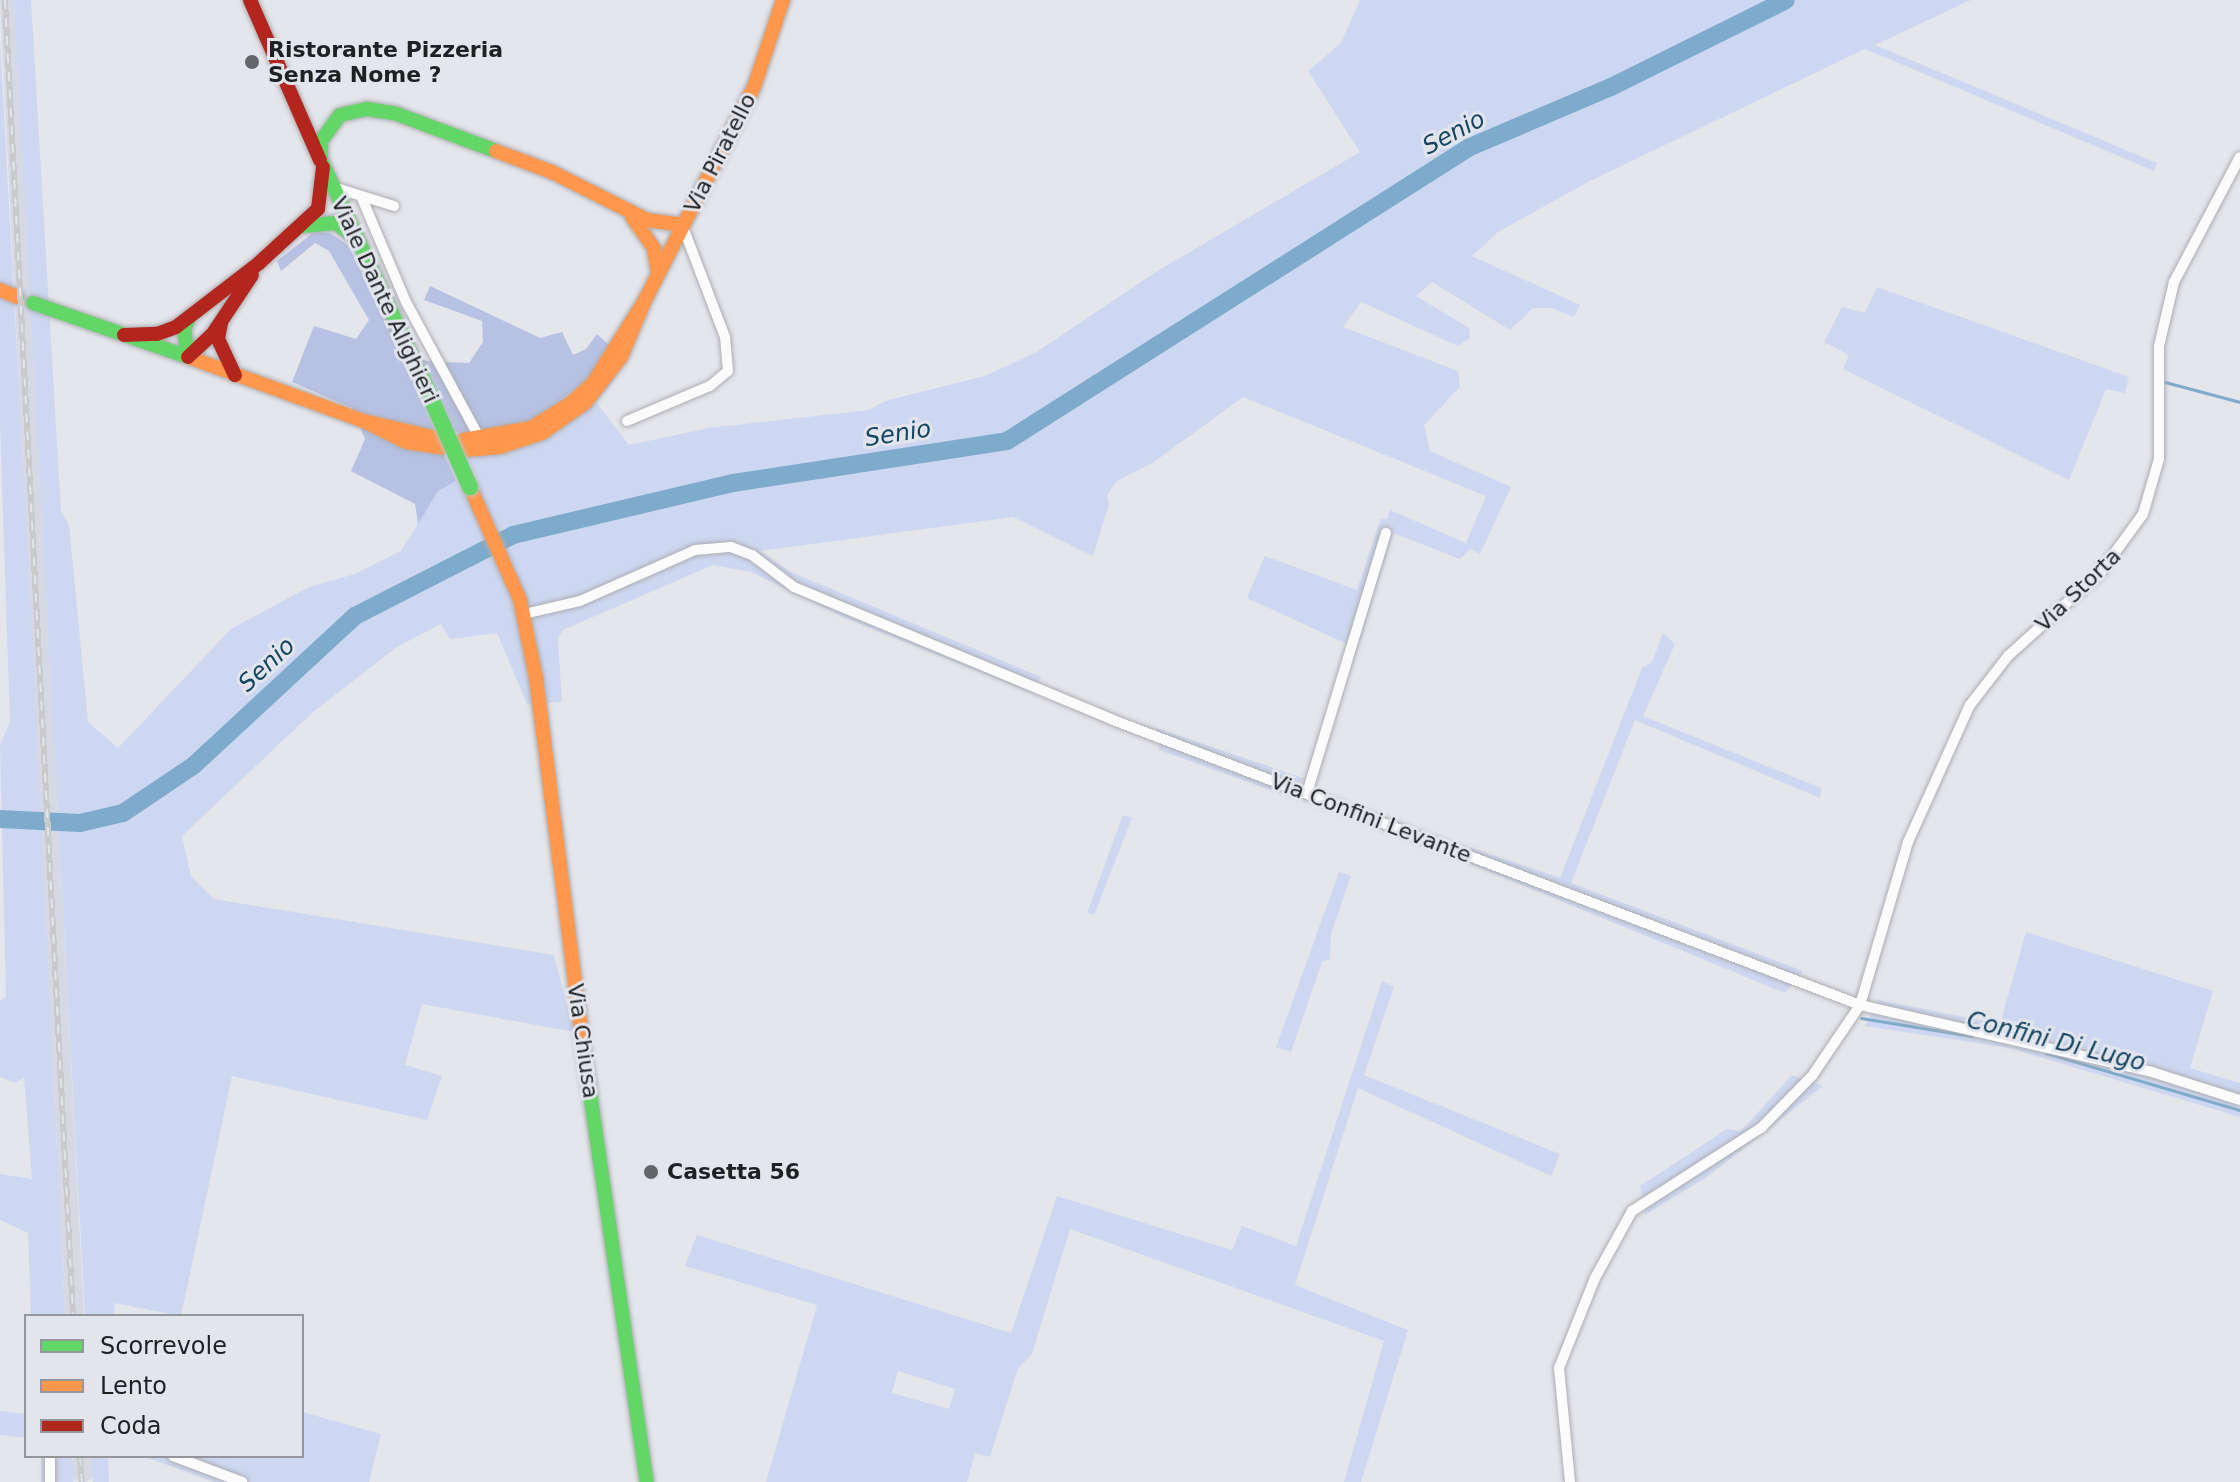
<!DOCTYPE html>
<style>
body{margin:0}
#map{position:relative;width:2240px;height:1482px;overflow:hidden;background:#e5e6eb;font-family:"DejaVu Sans",sans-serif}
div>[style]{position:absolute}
.built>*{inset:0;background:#d6d9e4}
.round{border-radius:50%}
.green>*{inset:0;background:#ced7f1}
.forest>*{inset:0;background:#b6c1e4}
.stream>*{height:3px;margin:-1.5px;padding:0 1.5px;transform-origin:1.5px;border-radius:1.5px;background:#7eabcb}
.river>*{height:18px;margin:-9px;padding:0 9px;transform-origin:9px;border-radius:9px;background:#7eabcb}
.roads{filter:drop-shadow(0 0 2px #acadb1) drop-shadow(0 0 2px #acadb1)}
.street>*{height:10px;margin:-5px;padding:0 5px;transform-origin:5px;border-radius:5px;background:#fbfbfc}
.fast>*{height:14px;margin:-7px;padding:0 7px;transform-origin:7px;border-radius:7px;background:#63d668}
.slow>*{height:14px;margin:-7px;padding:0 7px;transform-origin:7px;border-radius:7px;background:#ff974d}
.jam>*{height:14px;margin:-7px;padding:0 7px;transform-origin:7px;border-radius:7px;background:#b3261e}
.rail>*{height:6px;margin-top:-3px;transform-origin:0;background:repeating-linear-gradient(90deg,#e3e5ed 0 9px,#cacacc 0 18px);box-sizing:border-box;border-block:2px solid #cacacc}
.bridges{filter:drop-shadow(0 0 2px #c0c1c3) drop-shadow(0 0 2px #c0c1c3)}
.fast-bridge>*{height:16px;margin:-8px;padding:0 8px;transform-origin:8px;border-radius:8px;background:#63d668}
.dots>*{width:22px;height:22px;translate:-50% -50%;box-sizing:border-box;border:4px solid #e3e5ed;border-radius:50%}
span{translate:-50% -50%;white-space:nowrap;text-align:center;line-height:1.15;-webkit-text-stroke:6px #e3e5ed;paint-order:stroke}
.poi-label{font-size:22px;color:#1f2022;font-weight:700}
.left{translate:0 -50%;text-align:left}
.street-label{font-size:22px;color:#1f2022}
.water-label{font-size:24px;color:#134564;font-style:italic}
.legend{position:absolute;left:24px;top:1314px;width:280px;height:144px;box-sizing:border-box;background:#e3e5ed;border:2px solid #95969c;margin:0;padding:10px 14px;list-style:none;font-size:24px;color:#1f2022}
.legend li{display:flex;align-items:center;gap:16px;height:40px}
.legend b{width:40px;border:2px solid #95969c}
</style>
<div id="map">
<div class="built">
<div style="clip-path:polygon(0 0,14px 0,24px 154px,84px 1316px,65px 1316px)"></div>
<div class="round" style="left:69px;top:1456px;width:26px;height:26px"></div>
</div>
<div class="green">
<div style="clip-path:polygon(14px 0,31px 0,61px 511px,69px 525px,88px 722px,118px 748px,231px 629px,309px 587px,355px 574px,401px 551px,438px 491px,433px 433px,606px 353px,614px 381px,596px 402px,629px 445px,709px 428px,869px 410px,885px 401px,985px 376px,1037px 352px,1154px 273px,1360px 152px,1308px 71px,1341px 43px,1360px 0,1971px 0,1875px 45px,2157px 163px,2154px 171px,1865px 49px,1592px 180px,1498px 232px,1472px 256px,1580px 305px,1574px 317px,1552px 308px,1533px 308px,1510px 330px,1432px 282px,1416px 296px,1469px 328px,1470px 338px,1458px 346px,1361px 302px,1343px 327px,1458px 371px,1460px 387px,1424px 425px,1430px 451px,1511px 487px,1480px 554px,1470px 549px,1460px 559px,1393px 533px,1353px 663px,1343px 659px,1347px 644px,1247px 598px,1265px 556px,1357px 590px,1381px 518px,1387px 519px,1390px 510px,1466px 543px,1486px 496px,1243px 397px,1154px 462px,1117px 481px,1107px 495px,1109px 504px,1093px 556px,1013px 517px,760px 551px,791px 572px,1041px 677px,1034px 694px,843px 617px,751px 572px,713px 565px,563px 630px,558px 639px,562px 702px,527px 704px,497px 633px,450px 639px,441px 624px,397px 647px,313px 712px,182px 836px,191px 876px,214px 899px,554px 955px,574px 1032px,422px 1004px,405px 1065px,442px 1076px,427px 1120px,232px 1076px,181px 1316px,115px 1303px,114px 1316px,85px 1316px)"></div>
<div style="clip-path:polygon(0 40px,31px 611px,65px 1316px,31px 1316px,28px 1233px,0 1220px,0 1174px,32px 1179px,24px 1078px,15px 1083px,0 1077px,0 1001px,6px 997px,0 745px,10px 722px,0 424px)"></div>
<div style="clip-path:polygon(1877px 287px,2129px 377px,2125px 393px,2106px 389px,2069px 480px,1843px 369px,1849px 355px,1824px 342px,1842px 307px,1865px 313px)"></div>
<div style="clip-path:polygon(1663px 633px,1675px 644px,1643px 716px,1821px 788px,1820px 798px,1635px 720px,1571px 883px,1803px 971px,1785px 993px,1427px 846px,1434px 835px,1560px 878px,1642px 668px,1652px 662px)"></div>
<div style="clip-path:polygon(1156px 728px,1303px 778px,1293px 798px,1159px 750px)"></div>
<div style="clip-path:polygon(1123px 815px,1132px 818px,1094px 915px,1087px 913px)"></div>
<div style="clip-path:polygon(1339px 872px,1351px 876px,1331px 934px,1330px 959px,1322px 962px,1291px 1052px,1276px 1047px)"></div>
<div style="clip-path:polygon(2026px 932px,2213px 991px,2190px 1068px,2240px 1083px,2240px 1117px,2009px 1048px,1865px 1026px,1878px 1000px,2000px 1024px)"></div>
<div style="clip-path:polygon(evenodd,1382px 981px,1394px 987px,1364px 1075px,1560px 1154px,1551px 1176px,1358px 1088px,1295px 1285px,1408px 1330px,1361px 1482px,1344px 1482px,1384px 1341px,1070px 1229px,1032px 1354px,1018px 1368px,990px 1457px,975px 1453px,967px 1482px,766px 1482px,817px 1305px,685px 1266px,697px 1235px,1011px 1333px,1057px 1196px,1232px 1250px,1242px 1226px,1296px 1246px,1382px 981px,898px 1371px,955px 1389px,949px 1409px,892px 1393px,898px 1371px)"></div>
<div style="clip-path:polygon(1792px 1075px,1823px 1086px,1707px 1177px,1645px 1215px,1640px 1186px,1727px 1129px,1741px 1131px)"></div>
<div style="clip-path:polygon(0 1411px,26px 1414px,26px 1438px,0 1435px)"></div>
<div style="clip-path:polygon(302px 1412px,381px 1434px,369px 1482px,214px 1482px,143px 1456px,302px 1456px)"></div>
<div style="clip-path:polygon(41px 1456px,72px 1456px,73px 1482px,41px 1482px)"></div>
<div style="clip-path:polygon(91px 1456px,108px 1456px,109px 1482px,93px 1482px)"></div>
</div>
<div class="forest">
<div style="clip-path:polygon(314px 232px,330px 233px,348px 245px,372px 293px,426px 361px,469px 363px,483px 342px,482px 321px,424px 300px,430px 286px,540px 338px,562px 332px,573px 355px,586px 349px,597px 334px,610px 346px,592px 376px,522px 428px,434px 433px,456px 481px,438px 491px,418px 524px,415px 504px,351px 471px,365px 439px,352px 408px,292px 382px,314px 326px,356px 339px,369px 320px,329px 251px,315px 243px,281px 271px,277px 261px)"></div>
</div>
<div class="stream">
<div style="left:2165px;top:382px;width:78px;rotate:14.9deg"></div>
<div style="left:1861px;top:1018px;width:112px;rotate:9.2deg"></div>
<div style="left:2046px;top:1053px;width:202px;rotate:16.4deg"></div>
</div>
<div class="river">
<div style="left:0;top:819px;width:80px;rotate:2.9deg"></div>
<div style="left:80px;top:823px;width:44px;rotate:-13.1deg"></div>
<div style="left:123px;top:813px;width:84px;rotate:-33.9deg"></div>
<div style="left:193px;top:766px;width:221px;rotate:-42.8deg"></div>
<div style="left:355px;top:616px;width:178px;rotate:-27.1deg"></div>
<div style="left:513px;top:535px;width:226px;rotate:-13.3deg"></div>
<div style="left:733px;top:483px;width:277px;rotate:-8.7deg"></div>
<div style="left:1007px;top:441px;width:548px;rotate:-32.42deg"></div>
<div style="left:1470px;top:147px;width:153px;rotate:-23.1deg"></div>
<div style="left:1611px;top:87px;width:195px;rotate:-26.4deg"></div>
</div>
<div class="roads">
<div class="street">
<div style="left:333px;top:187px;width:64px;rotate:17.3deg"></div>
<div style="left:361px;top:196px;width:115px;rotate:67deg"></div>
<div style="left:406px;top:302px;width:156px;rotate:61.6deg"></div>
<div style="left:627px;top:421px;width:90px;rotate:-22.9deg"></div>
<div style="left:710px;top:386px;width:23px;rotate:-40deg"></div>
<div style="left:728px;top:371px;width:34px;rotate:-95deg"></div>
<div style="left:725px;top:337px;width:118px;rotate:-110.9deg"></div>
<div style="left:524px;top:614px;width:57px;rotate:-13.1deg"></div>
<div style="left:580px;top:601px;width:126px;rotate:-23.9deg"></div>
<div style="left:695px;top:550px;width:36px;rotate:-5deg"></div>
<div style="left:731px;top:547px;width:22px;rotate:21deg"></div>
<div style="left:752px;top:555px;width:53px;rotate:37.3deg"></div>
<div style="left:794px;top:587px;width:346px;rotate:22.6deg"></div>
<div style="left:1113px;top:720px;width:800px;rotate:20.88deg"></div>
<div style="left:1860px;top:1005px;width:300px;rotate:12.9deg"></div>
<div style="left:2152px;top:1072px;width:92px;rotate:17.7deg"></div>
<div style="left:1307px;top:793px;width:272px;rotate:-73.1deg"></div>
<div style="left:50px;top:1456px;width:26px;rotate:90deg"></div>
<div style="left:173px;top:1456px;width:74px;rotate:20.6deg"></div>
<div style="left:1570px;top:1482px;width:115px;rotate:-95.5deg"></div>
<div style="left:1559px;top:1368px;width:97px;rotate:-68.2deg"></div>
<div style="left:1595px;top:1278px;width:77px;rotate:-61.1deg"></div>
<div style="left:1632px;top:1211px;width:153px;rotate:-32.8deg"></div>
<div style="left:1761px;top:1128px;width:73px;rotate:-45.6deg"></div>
<div style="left:1812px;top:1076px;width:86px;rotate:-55.9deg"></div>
<div style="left:1860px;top:1005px;width:170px;rotate:-73.6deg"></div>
<div style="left:1908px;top:842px;width:150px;rotate:-65.7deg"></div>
<div style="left:1970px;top:705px;width:62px;rotate:-52.2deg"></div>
<div style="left:2008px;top:656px;width:124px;rotate:-42.1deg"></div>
<div style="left:2100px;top:573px;width:73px;rotate:-53.9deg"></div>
<div style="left:2143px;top:514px;width:57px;rotate:-73.8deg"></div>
<div style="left:2159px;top:459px;width:113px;rotate:-90deg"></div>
<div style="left:2159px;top:346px;width:66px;rotate:-76.8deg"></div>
<div style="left:2174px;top:282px;width:141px;rotate:-62.2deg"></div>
</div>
<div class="fast">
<div style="left:301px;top:226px;width:35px;rotate:-5deg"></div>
<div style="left:336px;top:223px;width:21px;rotate:37deg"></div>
<div style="left:33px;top:303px;width:164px;rotate:19.2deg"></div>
<div style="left:188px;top:357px;width:27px;rotate:-98deg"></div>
<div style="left:184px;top:330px;width:14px;rotate:-69deg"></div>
<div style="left:419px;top:371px;width:233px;rotate:-114.9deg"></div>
<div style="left:321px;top:160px;width:19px;rotate:-90deg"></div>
<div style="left:321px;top:141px;width:32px;rotate:-54deg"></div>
<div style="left:340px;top:115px;width:28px;rotate:-13deg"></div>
<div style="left:367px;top:109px;width:30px;rotate:9deg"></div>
<div style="left:397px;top:114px;width:106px;rotate:20.5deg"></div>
<div style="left:585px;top:1059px;width:428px;rotate:81.7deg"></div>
</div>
<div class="slow">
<div style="left:496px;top:151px;width:60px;rotate:20.6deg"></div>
<div style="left:552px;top:172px;width:106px;rotate:26.8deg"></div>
<div style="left:647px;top:220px;width:36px;rotate:8deg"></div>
<div style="left:632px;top:217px;width:39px;rotate:55deg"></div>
<div style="left:654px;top:249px;width:25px;rotate:81deg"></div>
<div style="left:0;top:290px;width:18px;rotate:22deg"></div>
<div style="left:645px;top:300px;width:239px;rotate:-62.9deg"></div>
<div style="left:754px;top:87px;width:92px;rotate:-71.6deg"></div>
<div style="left:188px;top:357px;width:187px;rotate:20deg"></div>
<div style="left:437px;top:438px;width:75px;rotate:-166.9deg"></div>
<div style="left:364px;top:421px;width:47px;rotate:26.6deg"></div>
<div style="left:406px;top:442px;width:36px;rotate:9deg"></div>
<div style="left:463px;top:440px;width:69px;rotate:-10deg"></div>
<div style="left:531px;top:428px;width:47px;rotate:-32deg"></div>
<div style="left:571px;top:403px;width:30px;rotate:-42deg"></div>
<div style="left:593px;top:383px;width:98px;rotate:-57.9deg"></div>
<div style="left:645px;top:300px;width:62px;rotate:112.8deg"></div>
<div style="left:621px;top:357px;width:58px;rotate:128deg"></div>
<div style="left:585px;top:403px;width:52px;rotate:145.1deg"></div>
<div style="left:542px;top:433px;width:44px;rotate:161.6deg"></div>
<div style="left:500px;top:447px;width:32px;rotate:175deg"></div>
<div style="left:470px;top:487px;width:124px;rotate:66.1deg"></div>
<div style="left:520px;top:600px;width:80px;rotate:78.4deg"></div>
<div style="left:536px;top:678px;width:384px;rotate:82.7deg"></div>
</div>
<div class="jam">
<div style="left:250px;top:0;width:175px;rotate:66.4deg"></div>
<div style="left:221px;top:323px;width:16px;rotate:101deg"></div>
<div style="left:218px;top:339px;width:40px;rotate:65deg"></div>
<div style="left:124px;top:335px;width:33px;rotate:-2deg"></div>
<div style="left:157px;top:334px;width:20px;rotate:-20deg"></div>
<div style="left:176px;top:327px;width:105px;rotate:-37.6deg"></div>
<div style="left:259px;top:263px;width:80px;rotate:-42.5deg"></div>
<div style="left:318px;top:209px;width:42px;rotate:-83.2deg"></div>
<div style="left:188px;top:357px;width:33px;rotate:-43deg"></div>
<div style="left:212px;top:335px;width:72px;rotate:-56.3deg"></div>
</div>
</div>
<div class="rail">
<div style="left:5px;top:0;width:1318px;rotate:87.04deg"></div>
<div style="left:80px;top:1456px;width:26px;rotate:86deg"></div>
</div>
<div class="bridges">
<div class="fast-bridge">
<div style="left:419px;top:371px;width:127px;rotate:66.3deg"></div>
</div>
</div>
<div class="dots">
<div style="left:252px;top:62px;background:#646568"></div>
<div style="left:651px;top:1172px;background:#646568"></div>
</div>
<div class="poi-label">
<span class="left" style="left:268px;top:62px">Ristorante Pizzeria<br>Senza Nome ?</span>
<span class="left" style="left:667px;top:1172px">Casetta 56</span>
</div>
<div class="street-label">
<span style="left:720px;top:153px;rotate:-63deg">Via Piratello</span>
<span style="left:385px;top:300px;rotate:65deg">Viale Dante Alighieri</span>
<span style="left:2078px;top:590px;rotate:-44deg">Via Storta</span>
<span style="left:1371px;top:818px;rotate:21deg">Via Confini Levante</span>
<span style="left:583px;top:1041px;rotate:82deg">Via Chiusa</span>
</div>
<div class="water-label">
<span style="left:1454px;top:133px;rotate:-28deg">Senio</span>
<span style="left:898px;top:434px;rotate:-9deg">Senio</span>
<span style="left:267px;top:665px;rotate:-43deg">Senio</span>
<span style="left:2056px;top:1042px;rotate:14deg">Confini Di Lugo</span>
</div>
<ul class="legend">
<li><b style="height:10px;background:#63d668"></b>Scorrevole</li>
<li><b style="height:10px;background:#ff974d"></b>Lento</li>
<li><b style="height:10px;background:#b3261e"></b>Coda</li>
</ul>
</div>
